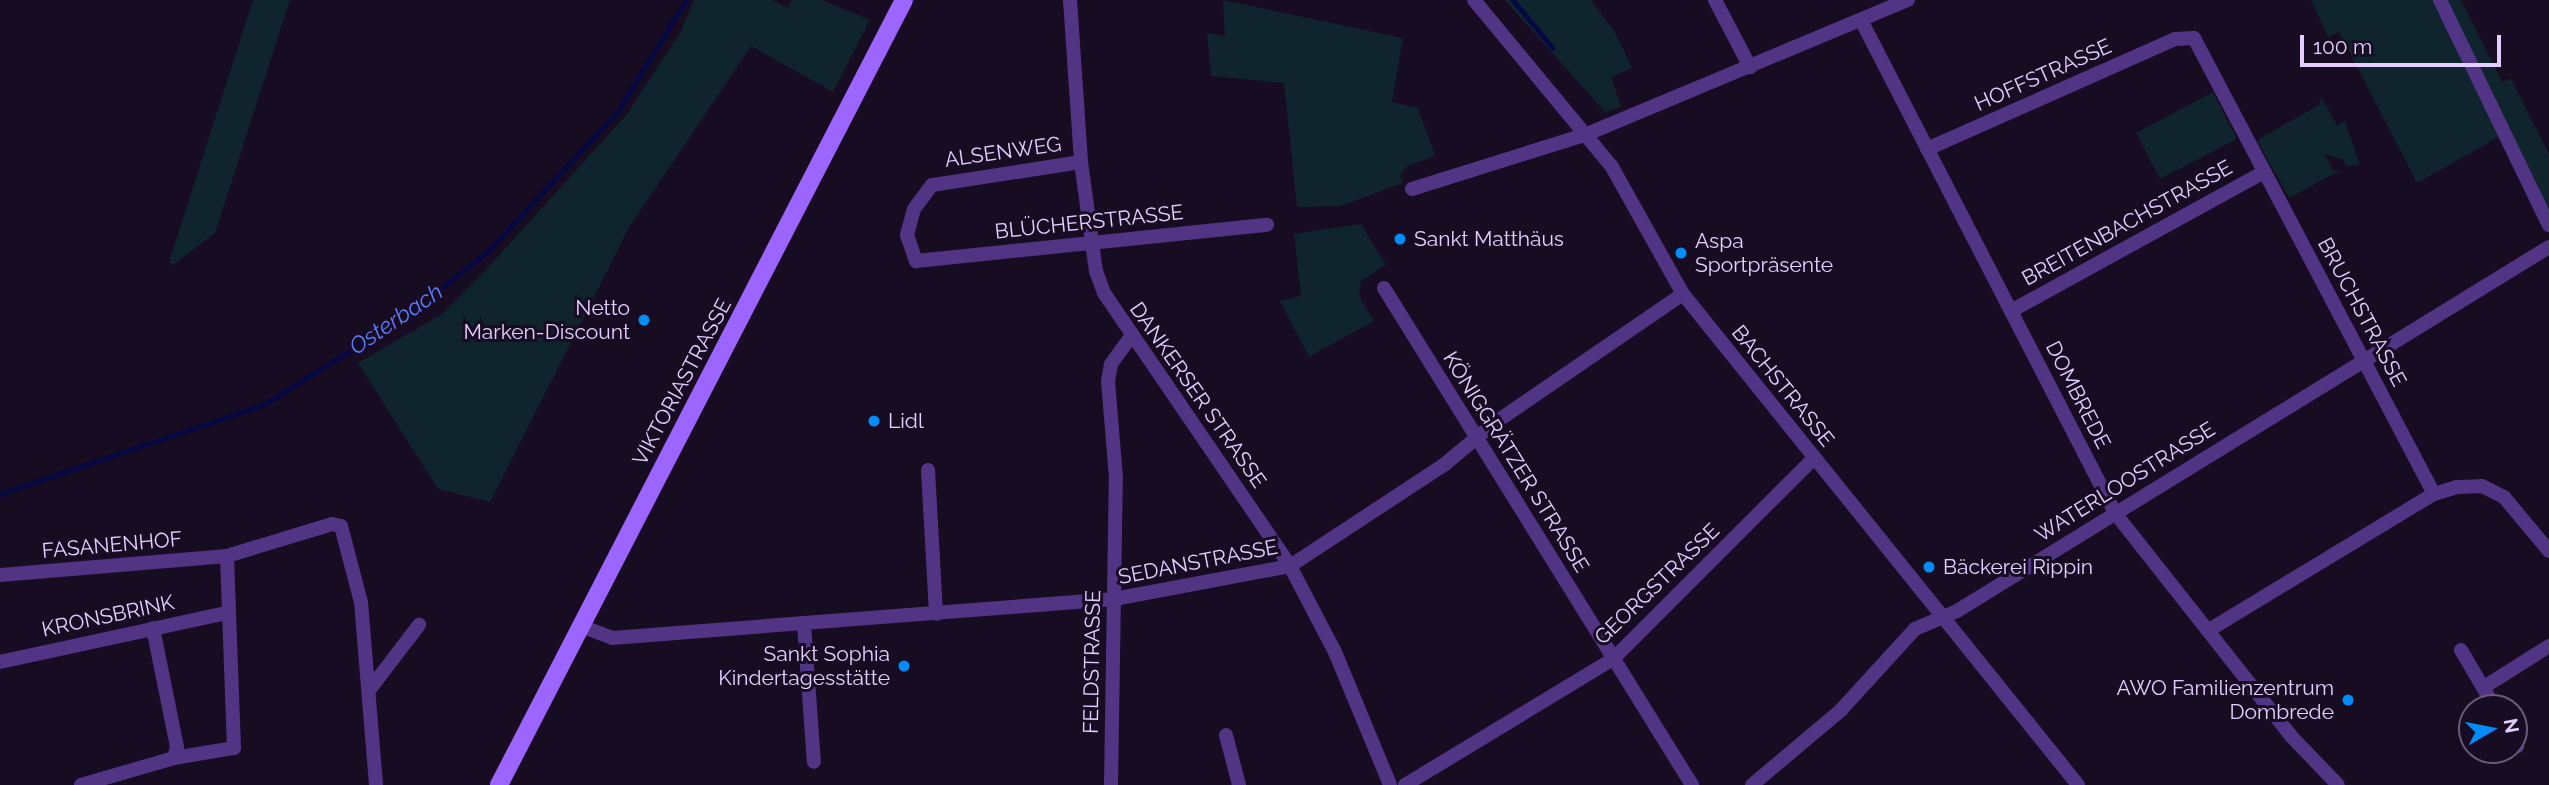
<!DOCTYPE html>
<meta charset="utf-8">
<style>
body{margin:0}
#map{position:relative;width:2549px;height:785px;overflow:hidden;background:#180c23;font-family:Raleway,sans-serif}
div>[style]{position:absolute}
.green>*{inset:0;background:#0f242d}
.stream>*{height:4.5px;margin:-2.25px;padding:0 2.25px;transform-origin:2.25px;border-radius:2.25px;background:#060842}
.minor>*{height:14px;margin:-7px;padding:0 7px;transform-origin:7px;border-radius:7px;background:#523485}
.secondary>*{height:18px;margin:-9px;padding:0 9px;transform-origin:9px;border-radius:9px;background:#9d65ff}
.dots>*{width:19px;height:19px;translate:-50% -50%;box-sizing:border-box;border:4px solid #180c23;border-radius:50%}
span{translate:-50% -50%;white-space:nowrap;text-align:center;line-height:1.15;-webkit-text-stroke:6px #180c23;paint-order:stroke}
.street-label{font-size:21px;color:#e4ceff}
.poi-label{font-size:21px;color:#e4ceff}
.left{translate:0 -50%;text-align:left}
.right{translate:-100% -50%;text-align:right}
.water-label{font-size:23px;color:#5c7cff;font-style:italic}
.north{position:absolute;left:2458px;top:694px;width:70px;height:70px;box-sizing:border-box;background:#180c23;border:2px solid #6a5a7b;border-radius:50%;rotate:80deg;font-size:19px;font-weight:700;line-height:28px;text-align:center;color:#e4ceff}
.north::after{content:'';display:block;margin:auto;width:24px;height:32px;background:#008cf9;clip-path:polygon(50% 0,100% 100%,50% 72%,0 100%)}
.scale{position:absolute;left:2300px;top:35px;width:201px;height:32px;box-sizing:border-box;border:4px solid #e4ceff;border-top:0;padding-left:9px;font-size:21px;line-height:24px;white-space:nowrap;color:#e4ceff;-webkit-text-stroke:5px #180c23;paint-order:stroke}
</style>
<div id="map">
<div class="green">
<div style="clip-path:polygon(253px 0,290px 0,215px 233px,173px 265px,169px 262px)"></div>
<div style="clip-path:polygon(694px 0,772px 0,788px 8px,792px 0,822px 0,870px 20px,833px 92px,751px 46px,630px 226px,490px 502px,438px 489px,358px 363px,442px 314px,483px 273px,627px 114px,681px 31px)"></div>
<div style="clip-path:polygon(1223px 0,1403px 38px,1392px 102px,1418px 108px,1435px 156px,1406px 167px,1400px 176px,1403px 183px,1341px 206px,1297px 207px,1284px 83px,1211px 76px,1207px 33px,1225px 36px)"></div>
<div style="clip-path:polygon(1505px 0,1591px 0,1615px 32px,1632px 68px,1611px 77px,1621px 107px,1605px 112px)"></div>
<div style="clip-path:polygon(2311px 0,2434px 0,2501px 136px,2417px 183px,2339px 32px,2328px 37px)"></div>
<div style="clip-path:polygon(2447px 0,2461px 0,2502px 82px,2511px 79px,2549px 154px,2549px 212px)"></div>
<div style="clip-path:polygon(2213px 92px,2237px 139px,2160px 179px,2136px 133px)"></div>
<div style="clip-path:polygon(2321px 97px,2337px 125px,2345px 121px,2360px 165px,2346px 166px,2343px 159px,2325px 155px,2333px 171px,2342px 169px,2289px 198px,2257px 140px,2319px 105px)"></div>
<div style="clip-path:polygon(1361px 224px,1386px 265px,1361px 281px,1359px 296px,1374px 321px,1309px 357px,1280px 301px,1301px 296px,1294px 234px)"></div>
</div>
<div class="stream">
<div style="left:1513px;top:0;width:62px;rotate:50.2deg"></div>
<div style="left:0;top:494px;width:278px;rotate:-18.7deg"></div>
<div style="left:263px;top:405px;width:172px;rotate:-31.9deg"></div>
<div style="left:409px;top:314px;width:101px;rotate:-38.6deg"></div>
<div style="left:488px;top:251px;width:191px;rotate:-47.1deg"></div>
<div style="left:618px;top:111px;width:130px;rotate:-58.5deg"></div>
</div>
<div class="minor">
<div style="left:1070px;top:0;width:162px;rotate:86.1deg"></div>
<div style="left:1081px;top:162px;width:110px;rotate:82.2deg"></div>
<div style="left:1096px;top:271px;width:23px;rotate:70deg"></div>
<div style="left:1104px;top:293px;width:330px;rotate:55.7deg"></div>
<div style="left:1290px;top:566px;width:97px;rotate:62.4deg"></div>
<div style="left:1335px;top:652px;width:144px;rotate:67.5deg"></div>
<div style="left:1474px;top:0;width:217px;rotate:50.4deg"></div>
<div style="left:1612px;top:167px;width:145px;rotate:60.8deg"></div>
<div style="left:1683px;top:294px;width:630px;rotate:51.18deg"></div>
<div style="left:1715px;top:0;width:76px;rotate:62.4deg"></div>
<div style="left:2440px;top:0;width:250px;rotate:64.2deg"></div>
<div style="left:1861px;top:20px;width:555px;rotate:62.74deg"></div>
<div style="left:2115px;top:513px;width:285px;rotate:51.7deg"></div>
<div style="left:2292px;top:737px;width:66px;rotate:46.2deg"></div>
<div style="left:1927px;top:149px;width:271px;rotate:-23.9deg"></div>
<div style="left:2175px;top:39px;width:19px;rotate:-3deg"></div>
<div style="left:2194px;top:38px;width:515px;rotate:62.24deg"></div>
<div style="left:1081px;top:162px;width:151px;rotate:171.2deg"></div>
<div style="left:932px;top:185px;width:30px;rotate:127deg"></div>
<div style="left:914px;top:209px;width:27px;rotate:105deg"></div>
<div style="left:907px;top:235px;width:28px;rotate:71deg"></div>
<div style="left:916px;top:261px;width:353px;rotate:-5.9deg"></div>
<div style="left:1412px;top:189px;width:183px;rotate:-17.4deg"></div>
<div style="left:1587px;top:134px;width:348px;rotate:-22.7deg"></div>
<div style="left:1384px;top:288px;width:585px;rotate:58.21deg"></div>
<div style="left:2011px;top:311px;width:289px;rotate:-28.8deg"></div>
<div style="left:928px;top:470px;width:144px;rotate:86.8deg"></div>
<div style="left:0;top:575px;width:228px;rotate:-4.8deg"></div>
<div style="left:227px;top:556px;width:110px;rotate:-16.9deg"></div>
<div style="left:332px;top:524px;width:9px;rotate:13deg"></div>
<div style="left:341px;top:526px;width:79px;rotate:75.3deg"></div>
<div style="left:361px;top:602px;width:184px;rotate:85.3deg"></div>
<div style="left:804px;top:624px;width:138px;rotate:85.9deg"></div>
<div style="left:581px;top:626px;width:33px;rotate:21deg"></div>
<div style="left:612px;top:638px;width:504px;rotate:-4.44deg"></div>
<div style="left:1114px;top:599px;width:179px;rotate:-10.6deg"></div>
<div style="left:1290px;top:566px;width:186px;rotate:-33.3deg"></div>
<div style="left:1445px;top:464px;width:62px;rotate:-39.8deg"></div>
<div style="left:1493px;top:424px;width:230px;rotate:-34.4deg"></div>
<div style="left:153px;top:628px;width:121px;rotate:78.6deg"></div>
<div style="left:177px;top:747px;width:11px;rotate:105deg"></div>
<div style="left:2209px;top:630px;width:263px;rotate:-31.2deg"></div>
<div style="left:2434px;top:494px;width:24px;rotate:-17deg"></div>
<div style="left:2457px;top:487px;width:25px;rotate:-2deg"></div>
<div style="left:2482px;top:486px;width:25px;rotate:27deg"></div>
<div style="left:2504px;top:497px;width:70px;rotate:50.2deg"></div>
<div style="left:2461px;top:650px;width:67px;rotate:59.6deg"></div>
<div style="left:0;top:662px;width:231px;rotate:-12.2deg"></div>
<div style="left:2484px;top:687px;width:77px;rotate:-32.2deg"></div>
<div style="left:370px;top:689px;width:81px;rotate:-52.6deg"></div>
<div style="left:1226px;top:735px;width:52px;rotate:75.4deg"></div>
<div style="left:2514px;top:740px;width:7px;rotate:63deg"></div>
<div style="left:81px;top:785px;width:97px;rotate:-16.2deg"></div>
<div style="left:174px;top:758px;width:61px;rotate:-9.5deg"></div>
<div style="left:234px;top:748px;width:192px;rotate:-92.1deg"></div>
<div style="left:1111px;top:785px;width:307px;rotate:-89.1deg"></div>
<div style="left:1116px;top:478px;width:97px;rotate:-94.7deg"></div>
<div style="left:1108px;top:381px;width:17px;rotate:-80deg"></div>
<div style="left:1111px;top:364px;width:32px;rotate:-54deg"></div>
<div style="left:1405px;top:785px;width:243px;rotate:-31.2deg"></div>
<div style="left:1613px;top:659px;width:284px;rotate:-45deg"></div>
<div style="left:1752px;top:785px;width:116px;rotate:-40.1deg"></div>
<div style="left:1841px;top:710px;width:110px;rotate:-47.6deg"></div>
<div style="left:1915px;top:629px;width:46px;rotate:-23.2deg"></div>
<div style="left:1957px;top:611px;width:695px;rotate:-31.59deg"></div>
</div>
<div class="secondary">
<div style="left:499px;top:785px;width:883px;rotate:-62.71deg"></div>
</div>
<div class="dots">
<div style="left:1400px;top:239px;background:#008cf9"></div>
<div style="left:1681px;top:253px;background:#008cf9"></div>
<div style="left:644px;top:320px;background:#008cf9"></div>
<div style="left:874px;top:421px;background:#008cf9"></div>
<div style="left:1929px;top:567px;background:#008cf9"></div>
<div style="left:904px;top:666px;background:#008cf9"></div>
<div style="left:2348px;top:700px;background:#008cf9"></div>
</div>
<div class="street-label">
<span style="left:2043px;top:75px;rotate:-24deg">HOFFSTRASSE</span>
<span style="left:1003px;top:152px;rotate:-8deg">ALSENWEG</span>
<span style="left:1089px;top:222px;rotate:-6deg">BLÜCHERSTRASSE</span>
<span style="left:2127px;top:223px;rotate:-29deg">BREITENBACHSTRASSE</span>
<span style="left:2362px;top:312px;rotate:62deg">BRUCHSTRASSE</span>
<span style="left:682px;top:382px;rotate:-62deg">VIKTORIASTRASSE</span>
<span style="left:1783px;top:386px;rotate:51deg">BACHSTRASSE</span>
<span style="left:1198px;top:395px;rotate:55deg">DANKERSER STRASSE</span>
<span style="left:2078px;top:395px;rotate:63deg">DOMBREDE</span>
<span style="left:1516px;top:462px;rotate:58deg">KÖNIGGRÄTZER STRASSE</span>
<span style="left:2125px;top:482px;rotate:-32deg">WATERLOOSTRASSE</span>
<span style="left:112px;top:545px;rotate:-5deg">FASANENHOF</span>
<span style="left:1198px;top:562px;rotate:-11deg">SEDANSTRASSE</span>
<span style="left:1657px;top:584px;rotate:-44deg">GEORGSTRASSE</span>
<span style="left:108px;top:616px;rotate:-12deg">KRONSBRINK</span>
<span style="left:1092px;top:662px;rotate:-89deg">FELDSTRASSE</span>
</div>
<div class="poi-label">
<span class="left" style="left:1414px;top:239px">Sankt Matthäus</span>
<span class="left" style="left:1695px;top:253px">Aspa<br>Sportpräsente</span>
<span class="right" style="left:630px;top:320px">Netto<br>Marken-Discount</span>
<span class="left" style="left:888px;top:421px">Lidl</span>
<span class="left" style="left:1943px;top:567px">Bäckerei Rippin</span>
<span class="right" style="left:890px;top:666px">Sankt Sophia<br>Kindertagesstätte</span>
<span class="right" style="left:2334px;top:700px">AWO Familienzentrum<br>Dombrede</span>
</div>
<div class="water-label">
<span style="left:396px;top:319px;rotate:-34deg">Osterbach</span>
</div>
<div class="north">N</div>
<div class="scale">100 m</div>
</div>
